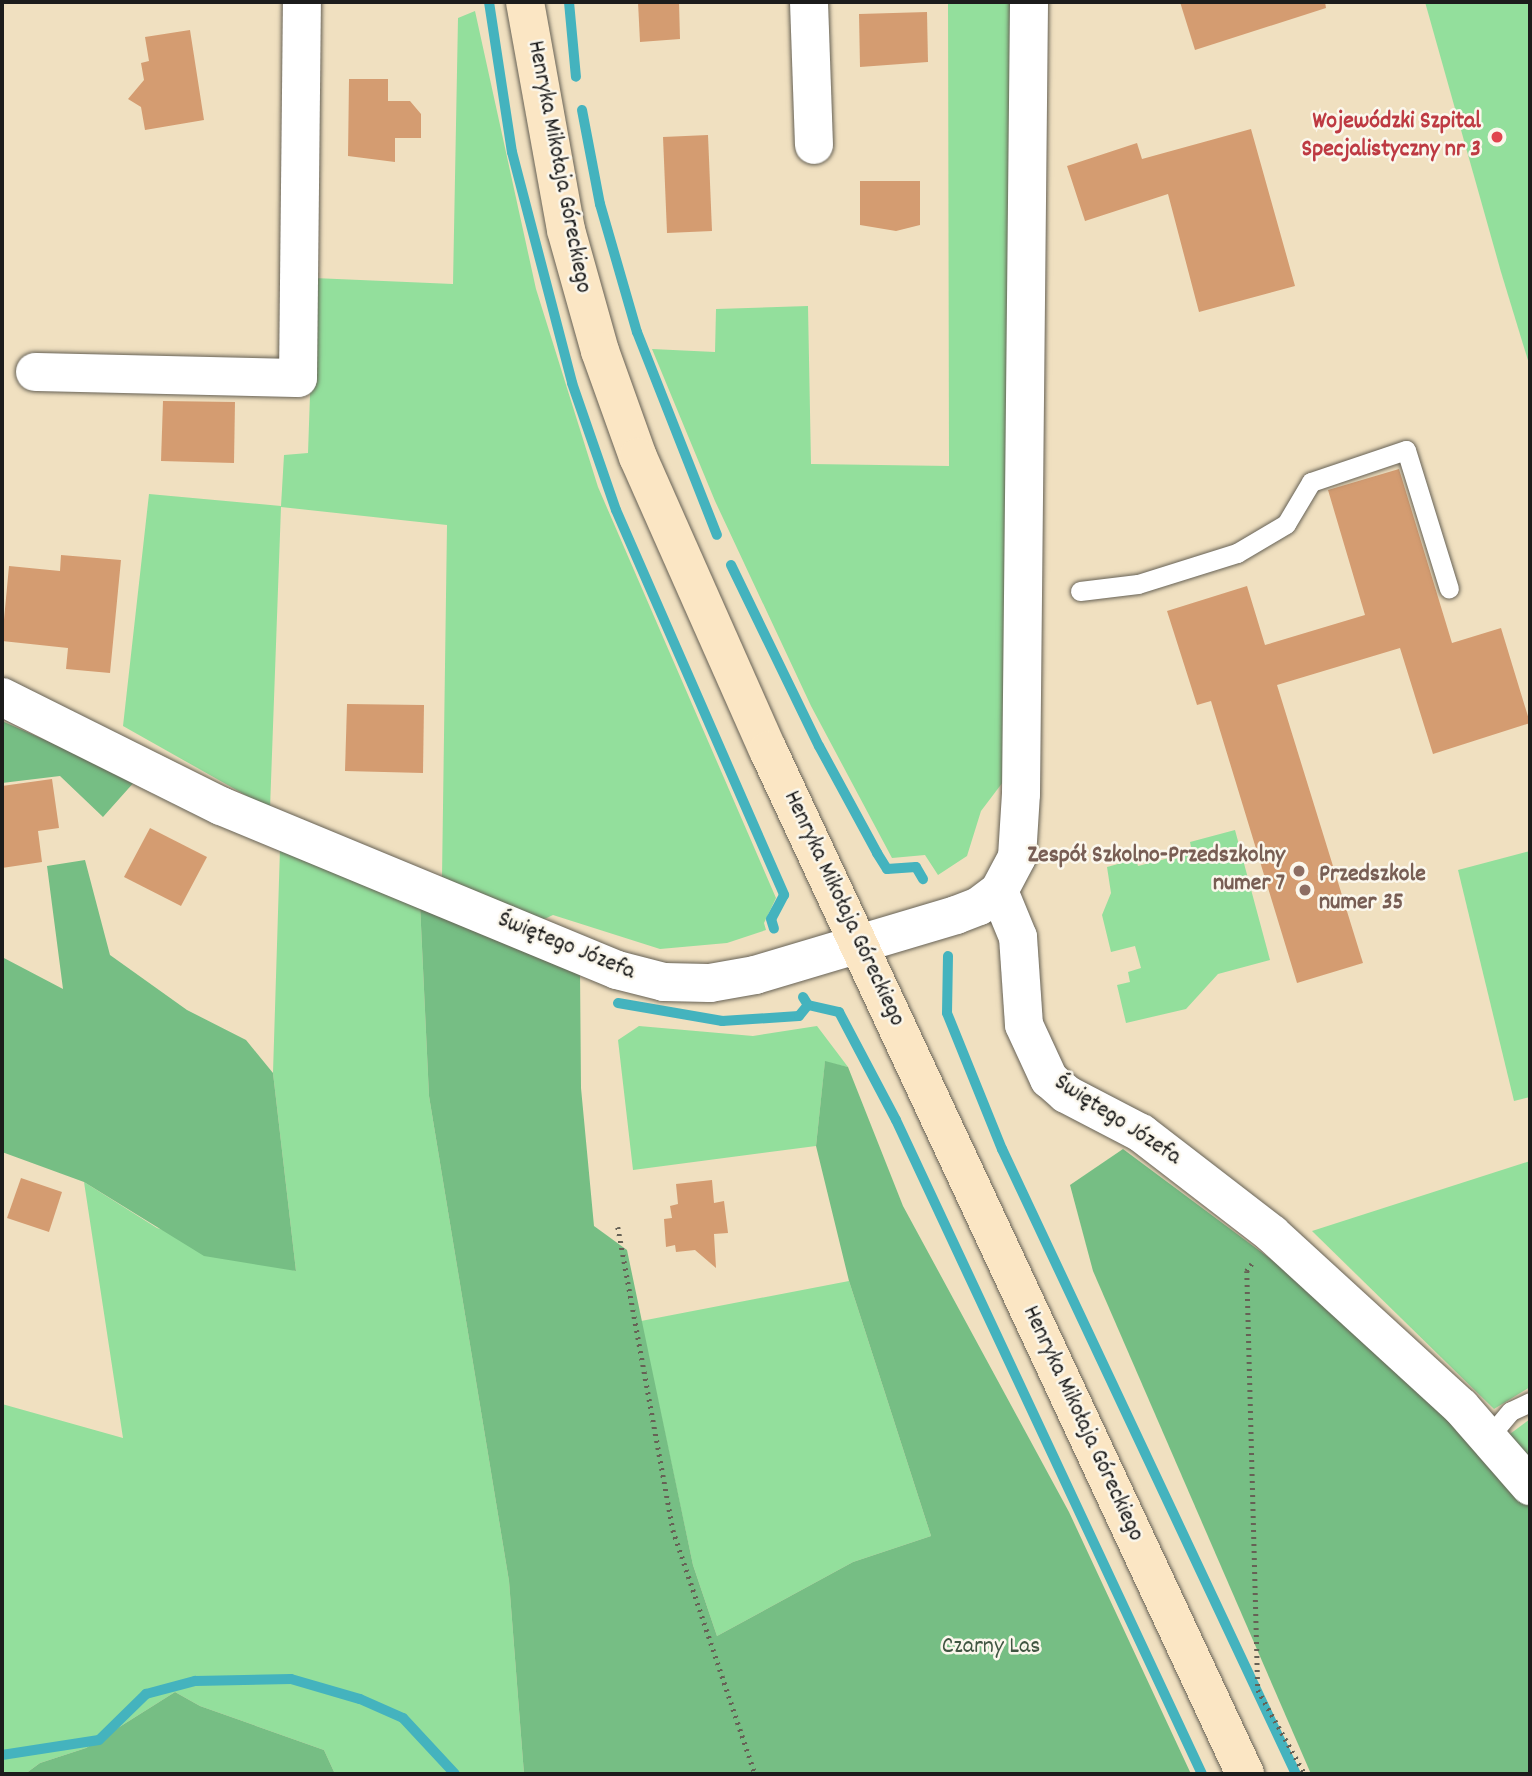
<!DOCTYPE html>
<meta charset="utf-8">
<style>
body{margin:0}
#map{position:relative;width:1532px;height:1776px;overflow:hidden;background:#f0e0c0;font-family:Dekko,sans-serif}
div>[style]{position:absolute}
.green>*{inset:0;background:#93df9c}
.forest>*{inset:0;background:#76be84}
.stream>*{height:10px;margin:-5px;padding:0 5px;transform-origin:5px;border-radius:5px;background:#44b3be}
.building>*{inset:0;background:#d49c71}
.path>*{height:4.5px;margin-top:-2.25px;transform-origin:0;background:repeating-linear-gradient(90deg,#666155 0 2px,transparent 0 7px)}
.roads{filter:drop-shadow(0 0 2px #666155) drop-shadow(0 0 2px #666155)}
.lane>*{height:19px;margin:-9.5px;padding:0 9.5px;transform-origin:9.5px;border-radius:9.5px;background:#fff}
.street>*{height:38px;margin:-19px;padding:0 19px;transform-origin:19px;border-radius:19px;background:#fff}
.secondary>*{height:38px;margin:-19px;padding:0 19px;transform-origin:19px;border-radius:19px;background:#fbe6c4}
.dots>*{width:19px;height:19px;translate:-50% -50%;box-sizing:border-box;border:4px solid #fbf7ec;border-radius:50%}
span{translate:-50% -50%;white-space:nowrap;text-align:center;line-height:1.15;-webkit-text-stroke:5px #fbf7ec;paint-order:stroke}
.health-label{font-size:24px;color:#be3a42;font-weight:700}
.right{translate:-100% -50%;text-align:right}
.street-label{font-size:24px;color:#1c1c1c}
.education-label{font-size:24px;color:#785e54;font-weight:700}
.left{translate:0 -50%;text-align:left}
.park-label{font-size:24px;color:#405642}
.frame{position:absolute;inset:0;border:4px solid #1c1c1c;pointer-events:none}
</style>
<div id="map">
<div class="green">
<div style="clip-path:polygon(948px 2px,1014px 2px,1006px 778px,981px 811px,967px 856px,938px 875px,925px 855px,892px 858px,811px 706px,715px 501px,652px 349px,715px 352px,716px 309px,808px 306px,811px 464px,949px 466px)"></div>
<div style="clip-path:polygon(1425px 2px,1530px 2px,1530px 367px,1501px 272px)"></div>
<div style="clip-path:polygon(475px 11px,536px 289px,598px 487px,776px 898px,764px 923px,766px 930px,727px 943px,660px 949px,553px 915px,536px 923px,442px 877px,447px 525px,281px 507px,270px 809px,123px 726px,149px 494px,281px 506px,284px 455px,308px 453px,314px 278px,453px 284px,458px 18px)"></div>
<div style="clip-path:polygon(1235px 830px,1270px 960px,1218px 974px,1186px 1009px,1126px 1023px,1117px 985px,1130px 982px,1128px 972px,1141px 968px,1135px 946px,1111px 952px,1102px 915px,1111px 893px,1107px 867px,1136px 859px,1138px 866px,1192px 852px,1190px 842px)"></div>
<div style="clip-path:polygon(280px 848px,420px 904px,429px 1096px,509px 1581px,524px 1774px,335px 1774px,324px 1750px,200px 1706px,175px 1692px,86px 1748px,40px 1763px,25px 1774px,2px 1774px,2px 1404px,123px 1438px,84px 1182px,157px 1228px,296px 1271px,273px 1073px)"></div>
<div style="clip-path:polygon(1530px 851px,1530px 1097px,1514px 1101px,1458px 870px)"></div>
<div style="clip-path:polygon(639px 1026px,753px 1036px,817px 1026px,848px 1067px,825px 1062px,816px 1146px,633px 1170px,618px 1040px)"></div>
<div style="clip-path:polygon(1530px 1161px,1530px 1387px,1494px 1409px,1312px 1231px)"></div>
<div style="clip-path:polygon(849px 1281px,931px 1536px,853px 1562px,717px 1636px,693px 1565px,641px 1321px)"></div>
<div style="clip-path:polygon(1530px 1419px,1530px 1462px,1506px 1437px)"></div>
</div>
<div class="forest">
<div style="clip-path:polygon(2px 721px,136px 780px,103px 817px,60px 776px,2px 783px)"></div>
<div style="clip-path:polygon(85px 860px,110px 955px,187px 1010px,246px 1040px,273px 1073px,296px 1271px,204px 1256px,84px 1182px,2px 1152px,2px 957px,63px 989px,47px 866px)"></div>
<div style="clip-path:polygon(420px 904px,580px 970px,581px 1088px,594px 1226px,627px 1250px,693px 1565px,717px 1636px,853px 1562px,931px 1536px,849px 1281px,816px 1146px,825px 1061px,848px 1067px,903px 1206px,1069px 1512px,1191px 1774px,524px 1774px,509px 1581px,429px 1096px)"></div>
<div style="clip-path:polygon(1123px 1149px,1280px 1266px,1438px 1405px,1530px 1504px,1530px 1774px,1311px 1774px,1093px 1271px,1070px 1185px)"></div>
<div style="clip-path:polygon(175px 1692px,200px 1706px,324px 1750px,335px 1774px,25px 1774px,40px 1763px,86px 1748px)"></div>
</div>
<div class="stream">
<div style="left:489px;top:2px;width:152px;rotate:81.3deg"></div>
<div style="left:512px;top:152px;width:239px;rotate:75.4deg"></div>
<div style="left:572px;top:383px;width:134px;rotate:70.9deg"></div>
<div style="left:616px;top:510px;width:420px;rotate:66.4deg"></div>
<div style="left:784px;top:895px;width:27px;rotate:118deg"></div>
<div style="left:771px;top:919px;width:10px;rotate:73deg"></div>
<div style="left:569px;top:2px;width:75px;rotate:84.7deg"></div>
<div style="left:582px;top:110px;width:96px;rotate:79.2deg"></div>
<div style="left:600px;top:204px;width:133px;rotate:73.9deg"></div>
<div style="left:637px;top:332px;width:218px;rotate:68.5deg"></div>
<div style="left:731px;top:565px;width:201px;rotate:64.1deg"></div>
<div style="left:819px;top:746px;width:122px;rotate:61.5deg"></div>
<div style="left:877px;top:853px;width:19px;rotate:58deg"></div>
<div style="left:887px;top:869px;width:29px;rotate:-4deg"></div>
<div style="left:916px;top:867px;width:14px;rotate:60deg"></div>
<div style="left:948px;top:956px;width:57px;rotate:91deg"></div>
<div style="left:947px;top:1013px;width:147px;rotate:68deg"></div>
<div style="left:1002px;top:1149px;width:691px;rotate:64.81deg"></div>
<div style="left:803px;top:997px;width:9px;rotate:58deg"></div>
<div style="left:808px;top:1005px;width:32px;rotate:13deg"></div>
<div style="left:839px;top:1012px;width:122px;rotate:62.2deg"></div>
<div style="left:896px;top:1120px;width:722px;rotate:64.93deg"></div>
<div style="left:618px;top:1003px;width:106px;rotate:9.8deg"></div>
<div style="left:722px;top:1021px;width:77px;rotate:-3.7deg"></div>
<div style="left:799px;top:1016px;width:14px;rotate:-51deg"></div>
<div style="left:2px;top:1755px;width:98px;rotate:-8.8deg"></div>
<div style="left:99px;top:1740px;width:66px;rotate:-44.4deg"></div>
<div style="left:146px;top:1694px;width:51px;rotate:-14.9deg"></div>
<div style="left:195px;top:1681px;width:96px;rotate:-1.2deg"></div>
<div style="left:291px;top:1679px;width:72px;rotate:16.2deg"></div>
<div style="left:360px;top:1699px;width:47px;rotate:23.8deg"></div>
<div style="left:403px;top:1718px;width:76px;rotate:47.1deg"></div>
</div>
<div class="building">
<div style="clip-path:polygon(638px 2px,679px 2px,680px 39px,640px 42px)"></div>
<div style="clip-path:polygon(1180px 2px,1325px 2px,1326px 8px,1195px 50px)"></div>
<div style="clip-path:polygon(927px 12px,928px 62px,860px 67px,859px 14px)"></div>
<div style="clip-path:polygon(190px 30px,204px 120px,145px 130px,141px 107px,128px 99px,144px 80px,141px 63px,149px 61px,145px 37px)"></div>
<div style="clip-path:polygon(349px 79px,388px 79px,388px 101px,410px 101px,421px 114px,421px 138px,395px 138px,395px 162px,348px 156px)"></div>
<div style="clip-path:polygon(1251px 129px,1295px 286px,1199px 312px,1168px 194px,1085px 221px,1067px 166px,1137px 143px,1142px 159px)"></div>
<div style="clip-path:polygon(708px 135px,712px 231px,667px 233px,663px 137px)"></div>
<div style="clip-path:polygon(860px 181px,920px 181px,920px 225px,896px 231px,860px 225px)"></div>
<div style="clip-path:polygon(163px 401px,235px 402px,234px 463px,161px 461px)"></div>
<div style="clip-path:polygon(1399px 469px,1452px 643px,1501px 628px,1530px 723px,1433px 754px,1400px 648px,1277px 685px,1363px 963px,1297px 983px,1211px 701px,1197px 705px,1167px 611px,1247px 586px,1265px 645px,1365px 615px,1328px 490px)"></div>
<div style="clip-path:polygon(61px 555px,121px 560px,110px 673px,66px 669px,68px 648px,2px 641px,9px 566px,60px 571px)"></div>
<div style="clip-path:polygon(347px 704px,424px 705px,423px 773px,345px 771px)"></div>
<div style="clip-path:polygon(52px 779px,59px 828px,38px 831px,42px 862px,2px 868px,2px 786px)"></div>
<div style="clip-path:polygon(150px 828px,207px 857px,181px 906px,124px 877px)"></div>
<div style="clip-path:polygon(21px 1178px,62px 1192px,49px 1232px,7px 1218px)"></div>
<div style="clip-path:polygon(712px 1180px,714px 1203px,724px 1201px,728px 1233px,714px 1234px,716px 1268px,695px 1250px,676px 1252px,675px 1245px,666px 1247px,664px 1219px,672px 1218px,670px 1206px,678px 1204px,676px 1184px)"></div>
</div>
<div class="path">
<div style="left:618px;top:1227px;width:308px;rotate:79.7deg"></div>
<div style="left:673px;top:1530px;width:257px;rotate:71.4deg"></div>
<div style="left:1252px;top:1264px;width:9px;rotate:126deg"></div>
<div style="left:1247px;top:1271px;width:419px;rotate:88.5deg"></div>
<div style="left:1258px;top:1690px;width:96px;rotate:60.8deg"></div>
</div>
<div class="roads">
<div class="lane">
<div style="left:1080px;top:591px;width:58px;rotate:-6.9deg"></div>
<div style="left:1138px;top:584px;width:104px;rotate:-17.4deg"></div>
<div style="left:1237px;top:553px;width:57px;rotate:-30.6deg"></div>
<div style="left:1286px;top:524px;width:49px;rotate:-59.2deg"></div>
<div style="left:1311px;top:482px;width:100px;rotate:-18.6deg"></div>
<div style="left:1406px;top:450px;width:145px;rotate:72.8deg"></div>
<div style="left:1488px;top:1438px;width:35px;rotate:-50deg"></div>
<div style="left:1511px;top:1411px;width:21px;rotate:-25deg"></div>
</div>
<div class="street">
<div style="left:809px;top:2px;width:143px;rotate:88deg"></div>
<div style="left:35px;top:372px;width:263px;rotate:1.3deg"></div>
<div style="left:298px;top:378px;width:376px;rotate:-89.4deg"></div>
<div style="left:2px;top:697px;width:245px;rotate:26.5deg"></div>
<div style="left:221px;top:806px;width:429px;rotate:22.5deg"></div>
<div style="left:617px;top:970px;width:49px;rotate:14.3deg"></div>
<div style="left:664px;top:982px;width:46px;rotate:1.2deg"></div>
<div style="left:710px;top:983px;width:46px;rotate:-10.1deg"></div>
<div style="left:755px;top:975px;width:210px;rotate:-16.6deg"></div>
<div style="left:956px;top:915px;width:25px;rotate:-21deg"></div>
<div style="left:979px;top:906px;width:25px;rotate:-37deg"></div>
<div style="left:999px;top:891px;width:50px;rotate:67.6deg"></div>
<div style="left:1018px;top:937px;width:88px;rotate:86.1deg"></div>
<div style="left:1024px;top:1025px;width:60px;rotate:65.2deg"></div>
<div style="left:1049px;top:1079px;width:23px;rotate:41deg"></div>
<div style="left:1066px;top:1094px;width:85px;rotate:27.5deg"></div>
<div style="left:1141px;top:1133px;width:165px;rotate:37.6deg"></div>
<div style="left:1272px;top:1234px;width:256px;rotate:42.5deg"></div>
<div style="left:1461px;top:1407px;width:105px;rotate:48.9deg"></div>
<div style="left:999px;top:891px;width:38px;rotate:-62deg"></div>
<div style="left:1017px;top:857px;width:63px;rotate:-86.4deg"></div>
<div style="left:1021px;top:794px;width:792px;rotate:-89.42deg"></div>
</div>
<div class="secondary">
<div style="left:525px;top:2px;width:232px;rotate:79.8deg"></div>
<div style="left:566px;top:230px;width:126px;rotate:74.3deg"></div>
<div style="left:600px;top:351px;width:113px;rotate:70.3deg"></div>
<div style="left:638px;top:457px;width:321px;rotate:66.1deg"></div>
<div style="left:768px;top:750px;width:1130px;rotate:65.02deg"></div>
</div>
</div>
<div class="dots">
<div style="left:1497px;top:137px;background:#e0444e"></div>
<div style="left:1299px;top:871px;background:#8d6e63"></div>
<div style="left:1305px;top:890px;background:#8d6e63"></div>
</div>
<div class="health-label">
<span class="right" style="left:1481px;top:137px">Wojewódzki Szpital<br>Specjalistyczny nr 3</span>
</div>
<div class="street-label">
<span style="left:558px;top:167px;rotate:79deg">Henryka Mikołaja Góreckiego</span>
<span style="left:843px;top:909px;rotate:65deg">Henryka Mikołaja Góreckiego</span>
<span style="left:566px;top:947px;rotate:22deg">Świętego Józefa</span>
<span style="left:1117px;top:1121px;rotate:33deg">Świętego Józefa</span>
<span style="left:1082px;top:1424px;rotate:65deg">Henryka Mikołaja Góreckiego</span>
</div>
<div class="education-label">
<span class="right" style="left:1285px;top:871px">Zespół Szkolno-Przedszkolny<br>numer 7</span>
<span class="left" style="left:1319px;top:890px">Przedszkole<br>numer 35</span>
</div>
<div class="park-label">
<span style="left:991px;top:1648px">Czarny Las</span>
</div>
<div class="frame"></div>
</div>
